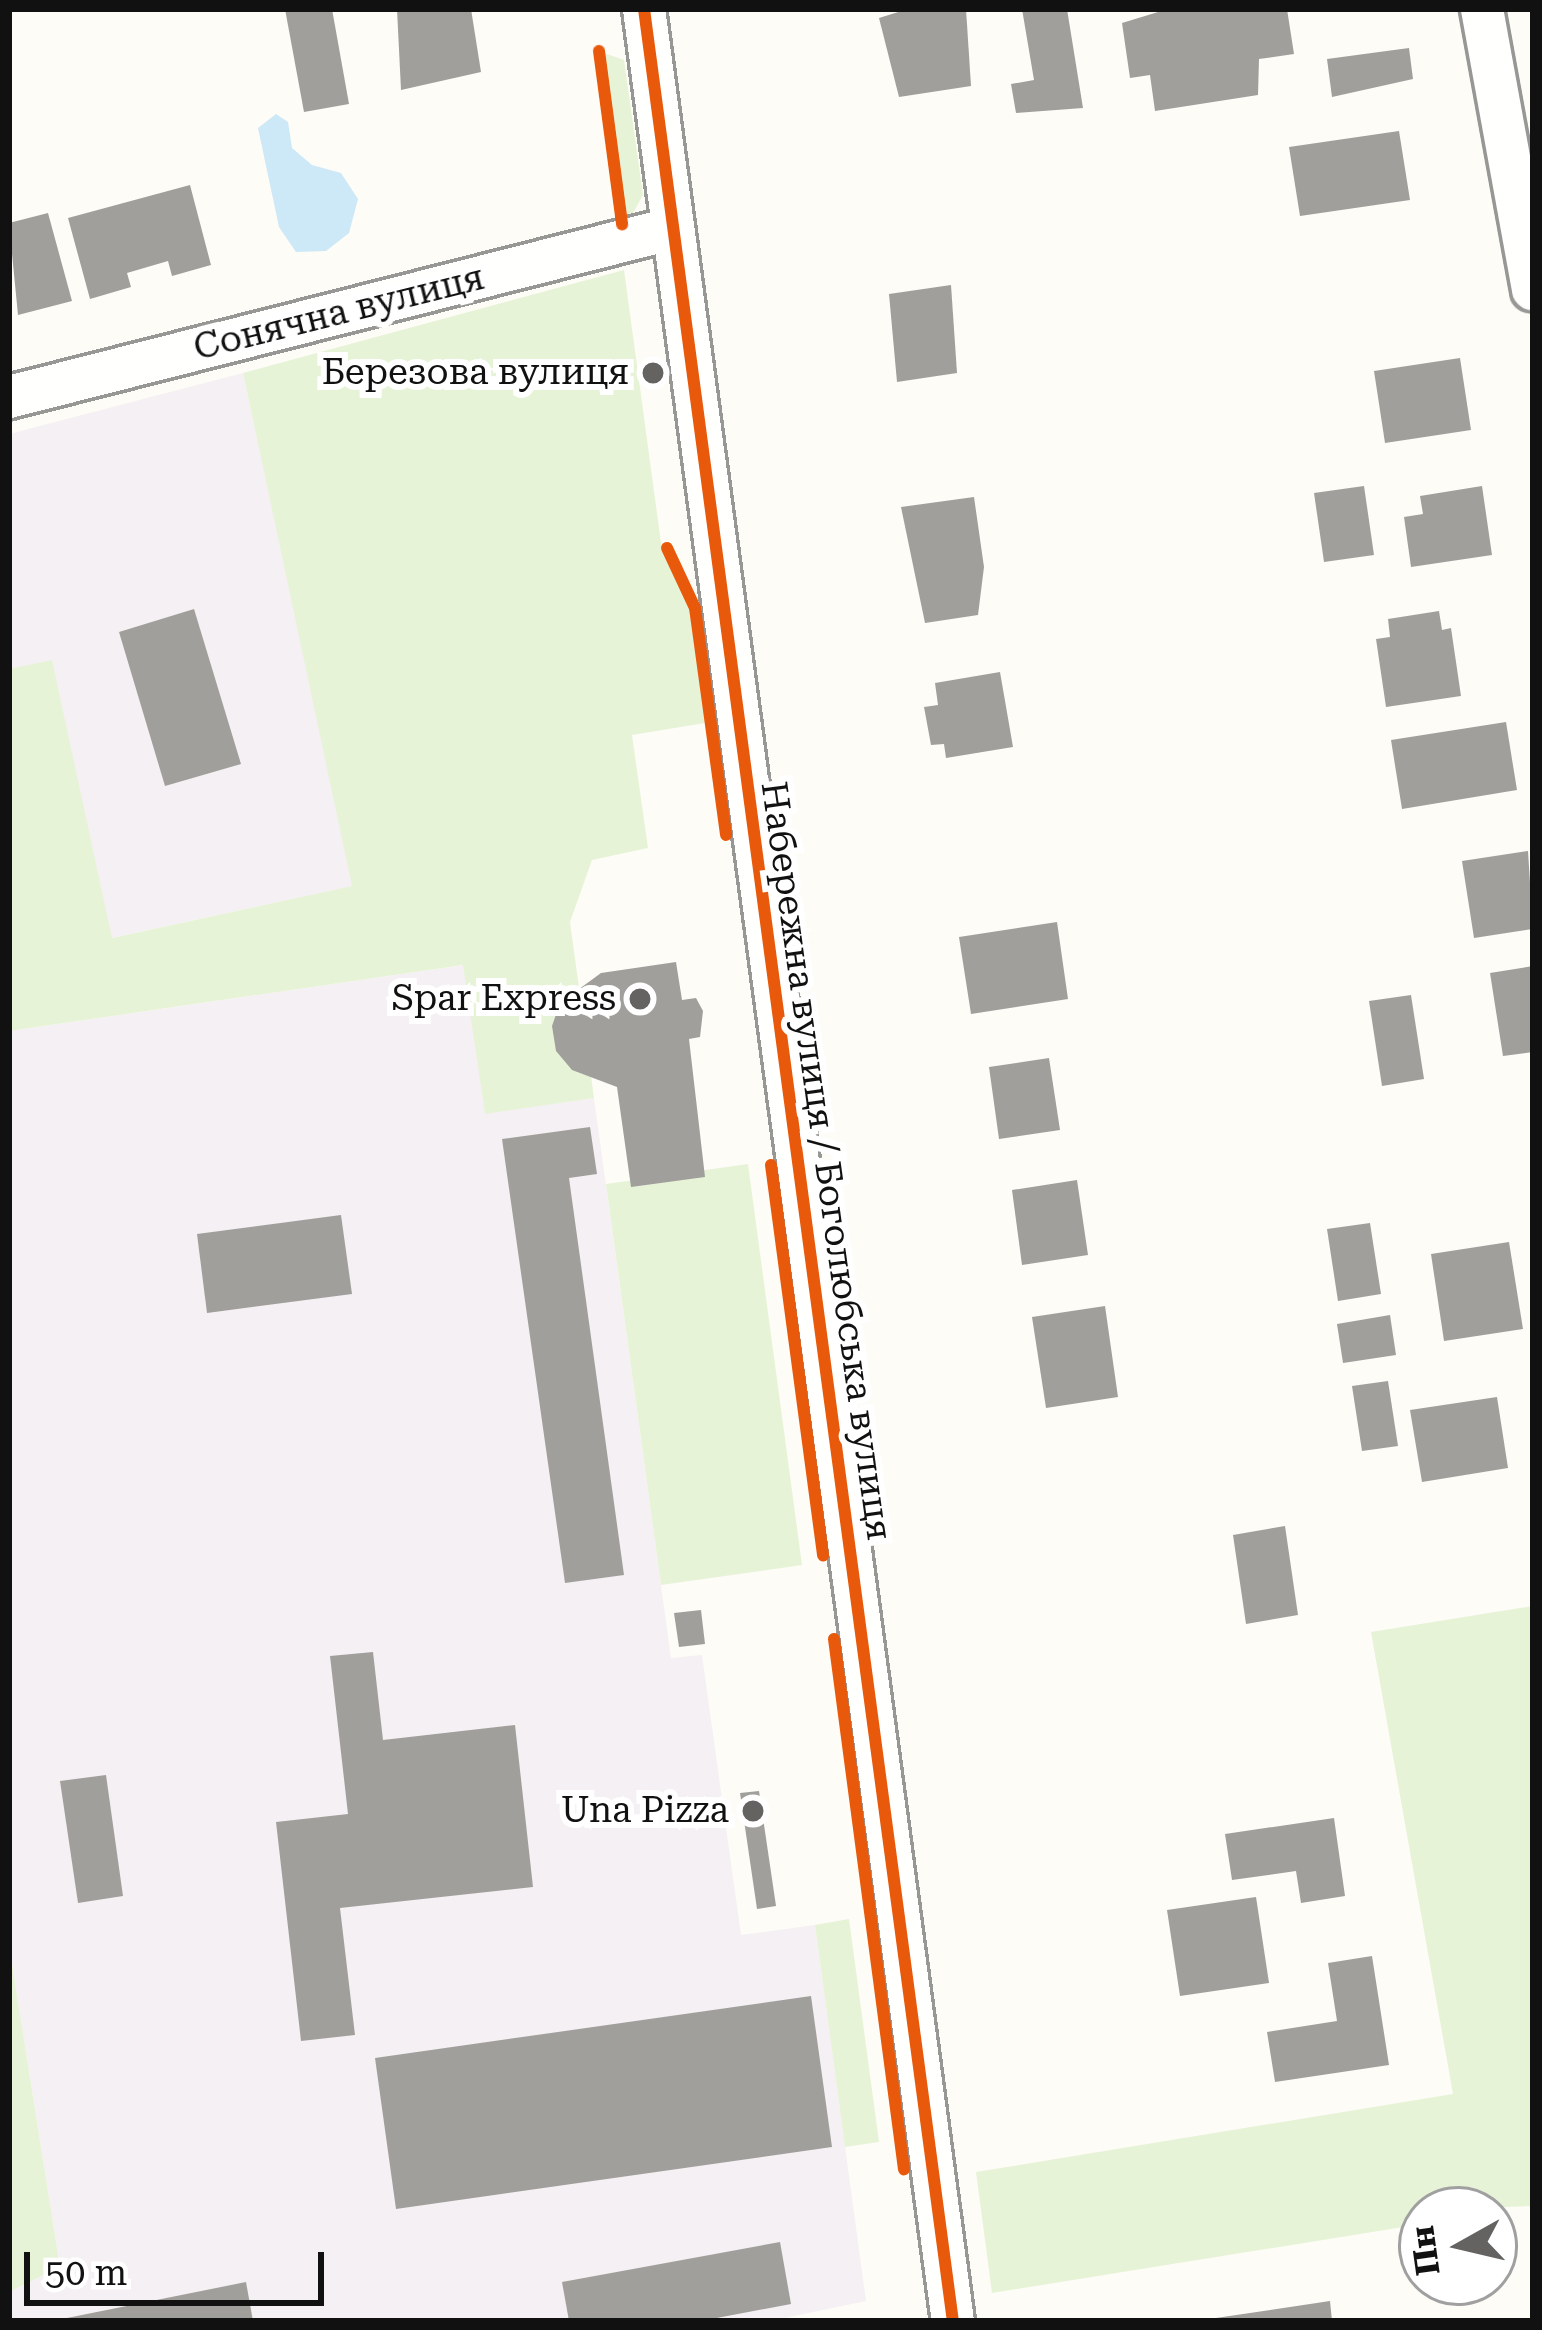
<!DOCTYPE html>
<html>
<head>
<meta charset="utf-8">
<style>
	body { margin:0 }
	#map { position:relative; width:1542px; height:2330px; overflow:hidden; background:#fdfcf7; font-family:"Roboto Serif",serif }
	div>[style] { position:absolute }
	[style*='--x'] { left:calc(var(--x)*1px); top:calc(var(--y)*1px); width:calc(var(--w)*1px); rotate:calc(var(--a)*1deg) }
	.industrial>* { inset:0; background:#f5f0f3 }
	.green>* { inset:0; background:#e7f3d7 }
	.water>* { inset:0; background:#cde8f7 }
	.building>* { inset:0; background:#a19f9c }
	.roads { filter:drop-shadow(3px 0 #979795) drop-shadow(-3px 0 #979795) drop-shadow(0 3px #979795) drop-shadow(0 -3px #979795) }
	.minor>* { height:42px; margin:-21px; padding:0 21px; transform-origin:21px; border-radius:21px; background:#fffffe }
	.cycleway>* { height:12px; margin:-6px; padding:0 6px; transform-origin:6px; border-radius:6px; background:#e8590c }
	.dots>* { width:33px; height:33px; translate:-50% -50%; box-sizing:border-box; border:6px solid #fff; border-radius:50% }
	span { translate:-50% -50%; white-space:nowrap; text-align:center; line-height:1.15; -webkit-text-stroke:12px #fff; paint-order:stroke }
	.street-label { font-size:36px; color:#111 }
	.poi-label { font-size:36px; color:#111 }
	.right { translate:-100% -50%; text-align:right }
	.frame { position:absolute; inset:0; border:12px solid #111; pointer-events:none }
	.north { position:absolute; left:1398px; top:2186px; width:120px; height:120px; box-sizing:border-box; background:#fff; border:3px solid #a0a0a0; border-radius:50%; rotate:262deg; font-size:33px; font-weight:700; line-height:48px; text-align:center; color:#111 }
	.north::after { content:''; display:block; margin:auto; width:42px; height:54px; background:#646362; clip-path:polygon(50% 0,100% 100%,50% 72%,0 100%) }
	.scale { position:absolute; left:24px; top:2252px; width:300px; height:54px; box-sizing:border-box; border:6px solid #111; border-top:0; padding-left:15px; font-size:36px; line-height:42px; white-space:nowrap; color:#111; -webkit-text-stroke:9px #fff; paint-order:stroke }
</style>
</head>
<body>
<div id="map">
	<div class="industrial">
		<i style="clip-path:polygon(243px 373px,353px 886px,111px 938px,52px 661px,9px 669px,9px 434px)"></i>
		<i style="clip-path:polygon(464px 965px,485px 1113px,594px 1098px,671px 1658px,702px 1655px,741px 1935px,815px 1925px,866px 2301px,770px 2321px,9px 2321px,9px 2292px,60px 2267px,9px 1945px,9px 1031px)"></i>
	</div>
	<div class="green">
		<i style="clip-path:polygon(604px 53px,624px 60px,643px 195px,628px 222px)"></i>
		<i style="clip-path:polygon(624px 270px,662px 550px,690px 609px,705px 723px,632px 735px,648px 848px,592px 860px,570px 922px,594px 1098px,485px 1114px,463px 965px,9px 1031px,9px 669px,52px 660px,112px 938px,352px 886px,243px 373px)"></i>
		<i style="clip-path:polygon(748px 1164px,802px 1565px,661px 1585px,606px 1184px)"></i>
		<i style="clip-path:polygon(1533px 1606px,1533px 2206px,1422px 2210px,1422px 2224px,992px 2293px,976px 2172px,1453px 2094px,1371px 1632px)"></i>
		<i style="clip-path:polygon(849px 1919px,879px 2142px,845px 2147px,815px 1925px)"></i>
		<i style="clip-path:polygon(9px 1945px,60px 2267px,9px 2292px)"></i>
	</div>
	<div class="water">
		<i style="clip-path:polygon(276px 114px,288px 122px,292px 148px,312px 165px,341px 173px,358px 199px,349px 233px,326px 251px,296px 252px,279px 227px,258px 128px)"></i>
	</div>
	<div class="building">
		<i style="clip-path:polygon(285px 9px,332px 9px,349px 104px,304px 112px)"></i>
		<i style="clip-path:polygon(397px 9px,471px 9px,481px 72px,401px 90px)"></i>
		<i style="clip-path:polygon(908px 9px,966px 9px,971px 86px,899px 97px,879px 18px)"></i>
		<i style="clip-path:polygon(1022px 9px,1067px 9px,1083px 108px,1016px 113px,1011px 84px,1034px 80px)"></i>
		<i style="clip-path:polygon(1168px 9px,1287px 9px,1294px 54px,1259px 59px,1258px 95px,1155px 111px,1150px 75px,1130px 78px,1122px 23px)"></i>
		<i style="clip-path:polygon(1409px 48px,1413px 79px,1332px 97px,1327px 59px)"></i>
		<i style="clip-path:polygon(1399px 131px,1410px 200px,1300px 216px,1289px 147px)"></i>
		<i style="clip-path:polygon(190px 185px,211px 265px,172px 276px,168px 261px,127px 273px,131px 287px,90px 299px,68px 218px)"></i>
		<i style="clip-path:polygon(48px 213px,72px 301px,18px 315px,9px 223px)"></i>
		<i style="clip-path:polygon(951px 285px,957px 373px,897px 382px,889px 294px)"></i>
		<i style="clip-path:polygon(1460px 358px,1471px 430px,1385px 443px,1374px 371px)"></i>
		<i style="clip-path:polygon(1364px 486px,1374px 555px,1324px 562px,1314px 493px)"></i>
		<i style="clip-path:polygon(1482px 486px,1492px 555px,1411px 567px,1404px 517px,1423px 514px,1420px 496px)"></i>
		<i style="clip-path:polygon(974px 497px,984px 567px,978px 615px,925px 623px,901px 507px)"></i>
		<i style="clip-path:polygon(194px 609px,241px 764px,165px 786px,119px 632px)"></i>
		<i style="clip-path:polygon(1439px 611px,1442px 630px,1451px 628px,1461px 696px,1386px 707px,1376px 639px,1390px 637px,1388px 619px)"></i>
		<i style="clip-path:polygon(1000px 672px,1013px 747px,946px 758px,944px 744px,931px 745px,924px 707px,938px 705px,935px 683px)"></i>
		<i style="clip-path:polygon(1506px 722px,1517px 790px,1402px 809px,1391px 740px)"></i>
		<i style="clip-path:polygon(1528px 851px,1533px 929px,1474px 938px,1462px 861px)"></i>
		<i style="clip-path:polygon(1057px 922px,1068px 999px,971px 1014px,959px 937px)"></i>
		<i style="clip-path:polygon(676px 962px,682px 1000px,696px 998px,703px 1011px,700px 1037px,689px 1039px,705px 1177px,631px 1187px,617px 1087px,572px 1070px,556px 1051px,552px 1026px,560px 1003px,601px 973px)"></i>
		<i style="clip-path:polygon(1533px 966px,1533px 1052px,1503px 1056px,1490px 973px)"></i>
		<i style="clip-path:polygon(1411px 995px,1424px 1079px,1382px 1086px,1369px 1001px)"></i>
		<i style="clip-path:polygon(1049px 1058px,1060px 1130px,999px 1139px,989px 1067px)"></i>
		<i style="clip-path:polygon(590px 1127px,597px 1174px,569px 1178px,624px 1575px,565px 1583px,502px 1139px)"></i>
		<i style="clip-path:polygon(1077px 1180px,1088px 1255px,1022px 1265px,1012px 1190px)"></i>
		<i style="clip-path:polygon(341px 1215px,352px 1294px,207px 1313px,197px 1234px)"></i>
		<i style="clip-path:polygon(1370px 1223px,1381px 1294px,1338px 1301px,1327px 1229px)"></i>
		<i style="clip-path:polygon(1509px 1242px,1523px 1329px,1444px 1341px,1431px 1254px)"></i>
		<i style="clip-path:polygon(1105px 1306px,1118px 1397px,1046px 1408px,1032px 1317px)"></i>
		<i style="clip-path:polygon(1390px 1315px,1396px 1355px,1343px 1363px,1337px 1324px)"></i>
		<i style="clip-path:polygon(1388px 1381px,1398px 1446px,1362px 1451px,1352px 1386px)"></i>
		<i style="clip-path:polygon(1497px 1397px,1508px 1468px,1422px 1482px,1410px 1410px)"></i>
		<i style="clip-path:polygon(1285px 1526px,1298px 1615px,1246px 1624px,1233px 1535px)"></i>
		<i style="clip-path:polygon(701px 1610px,705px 1644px,679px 1647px,674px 1613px)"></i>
		<i style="clip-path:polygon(373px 1652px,383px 1740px,515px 1725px,533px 1887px,340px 1908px,355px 2035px,301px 2041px,276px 1822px,348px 1814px,330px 1656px)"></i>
		<i style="clip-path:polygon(106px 1775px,123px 1896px,78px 1903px,60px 1781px)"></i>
		<i style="clip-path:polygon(759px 1791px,776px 1906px,757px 1909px,740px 1793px)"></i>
		<i style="clip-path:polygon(1334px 1818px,1345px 1896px,1301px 1903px,1296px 1871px,1232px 1880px,1225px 1834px)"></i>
		<i style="clip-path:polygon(1256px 1897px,1269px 1983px,1180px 1996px,1167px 1910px)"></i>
		<i style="clip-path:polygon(1372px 1956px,1389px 2065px,1275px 2082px,1267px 2032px,1337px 2021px,1328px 1963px)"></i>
		<i style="clip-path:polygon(811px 1996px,832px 2147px,396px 2209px,375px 2058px)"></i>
		<i style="clip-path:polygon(780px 2242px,791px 2304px,701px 2321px,569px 2321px,562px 2282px)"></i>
		<i style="clip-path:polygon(246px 2282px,253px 2321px,63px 2321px,62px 2319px)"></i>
		<i style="clip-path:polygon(1330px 2301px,1332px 2321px,1216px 2321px,1216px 2318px)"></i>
	</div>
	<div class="roads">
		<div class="minor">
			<i style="--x:644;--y:9;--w:2333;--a:82.39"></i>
			<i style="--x:1482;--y:9;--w:285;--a:79.7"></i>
			<i style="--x:9;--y:397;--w:682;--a:-14.26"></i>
		</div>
	</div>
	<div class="cycleway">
		<i style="--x:644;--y:9;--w:2333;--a:82.39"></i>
		<i style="--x:599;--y:51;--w:175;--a:82.4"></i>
		<i style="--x:667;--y:548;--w:66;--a:65"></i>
		<i style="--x:695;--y:608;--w:229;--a:82.2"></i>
		<i style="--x:771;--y:1165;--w:394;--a:82.4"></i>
		<i style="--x:834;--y:1639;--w:535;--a:82.48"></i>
	</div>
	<div class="dots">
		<i style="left:653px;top:373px;background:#646362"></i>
		<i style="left:640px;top:999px;background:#646362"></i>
		<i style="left:753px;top:1811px;background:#646362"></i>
	</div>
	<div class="street-label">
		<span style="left:339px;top:313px;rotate:-14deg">Сонячна вулиця</span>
		<span style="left:826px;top:1161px;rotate:82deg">Набережна вулиця / Боголюбська вулиця</span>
	</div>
	<div class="poi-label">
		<span class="right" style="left:629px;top:373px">Березова вулиця</span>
		<span class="right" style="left:616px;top:999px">Spar Express</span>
		<span class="right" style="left:729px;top:1811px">Una Pizza</span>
	</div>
	<div class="frame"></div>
	<div class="north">Пн</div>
	<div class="scale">50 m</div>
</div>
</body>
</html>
